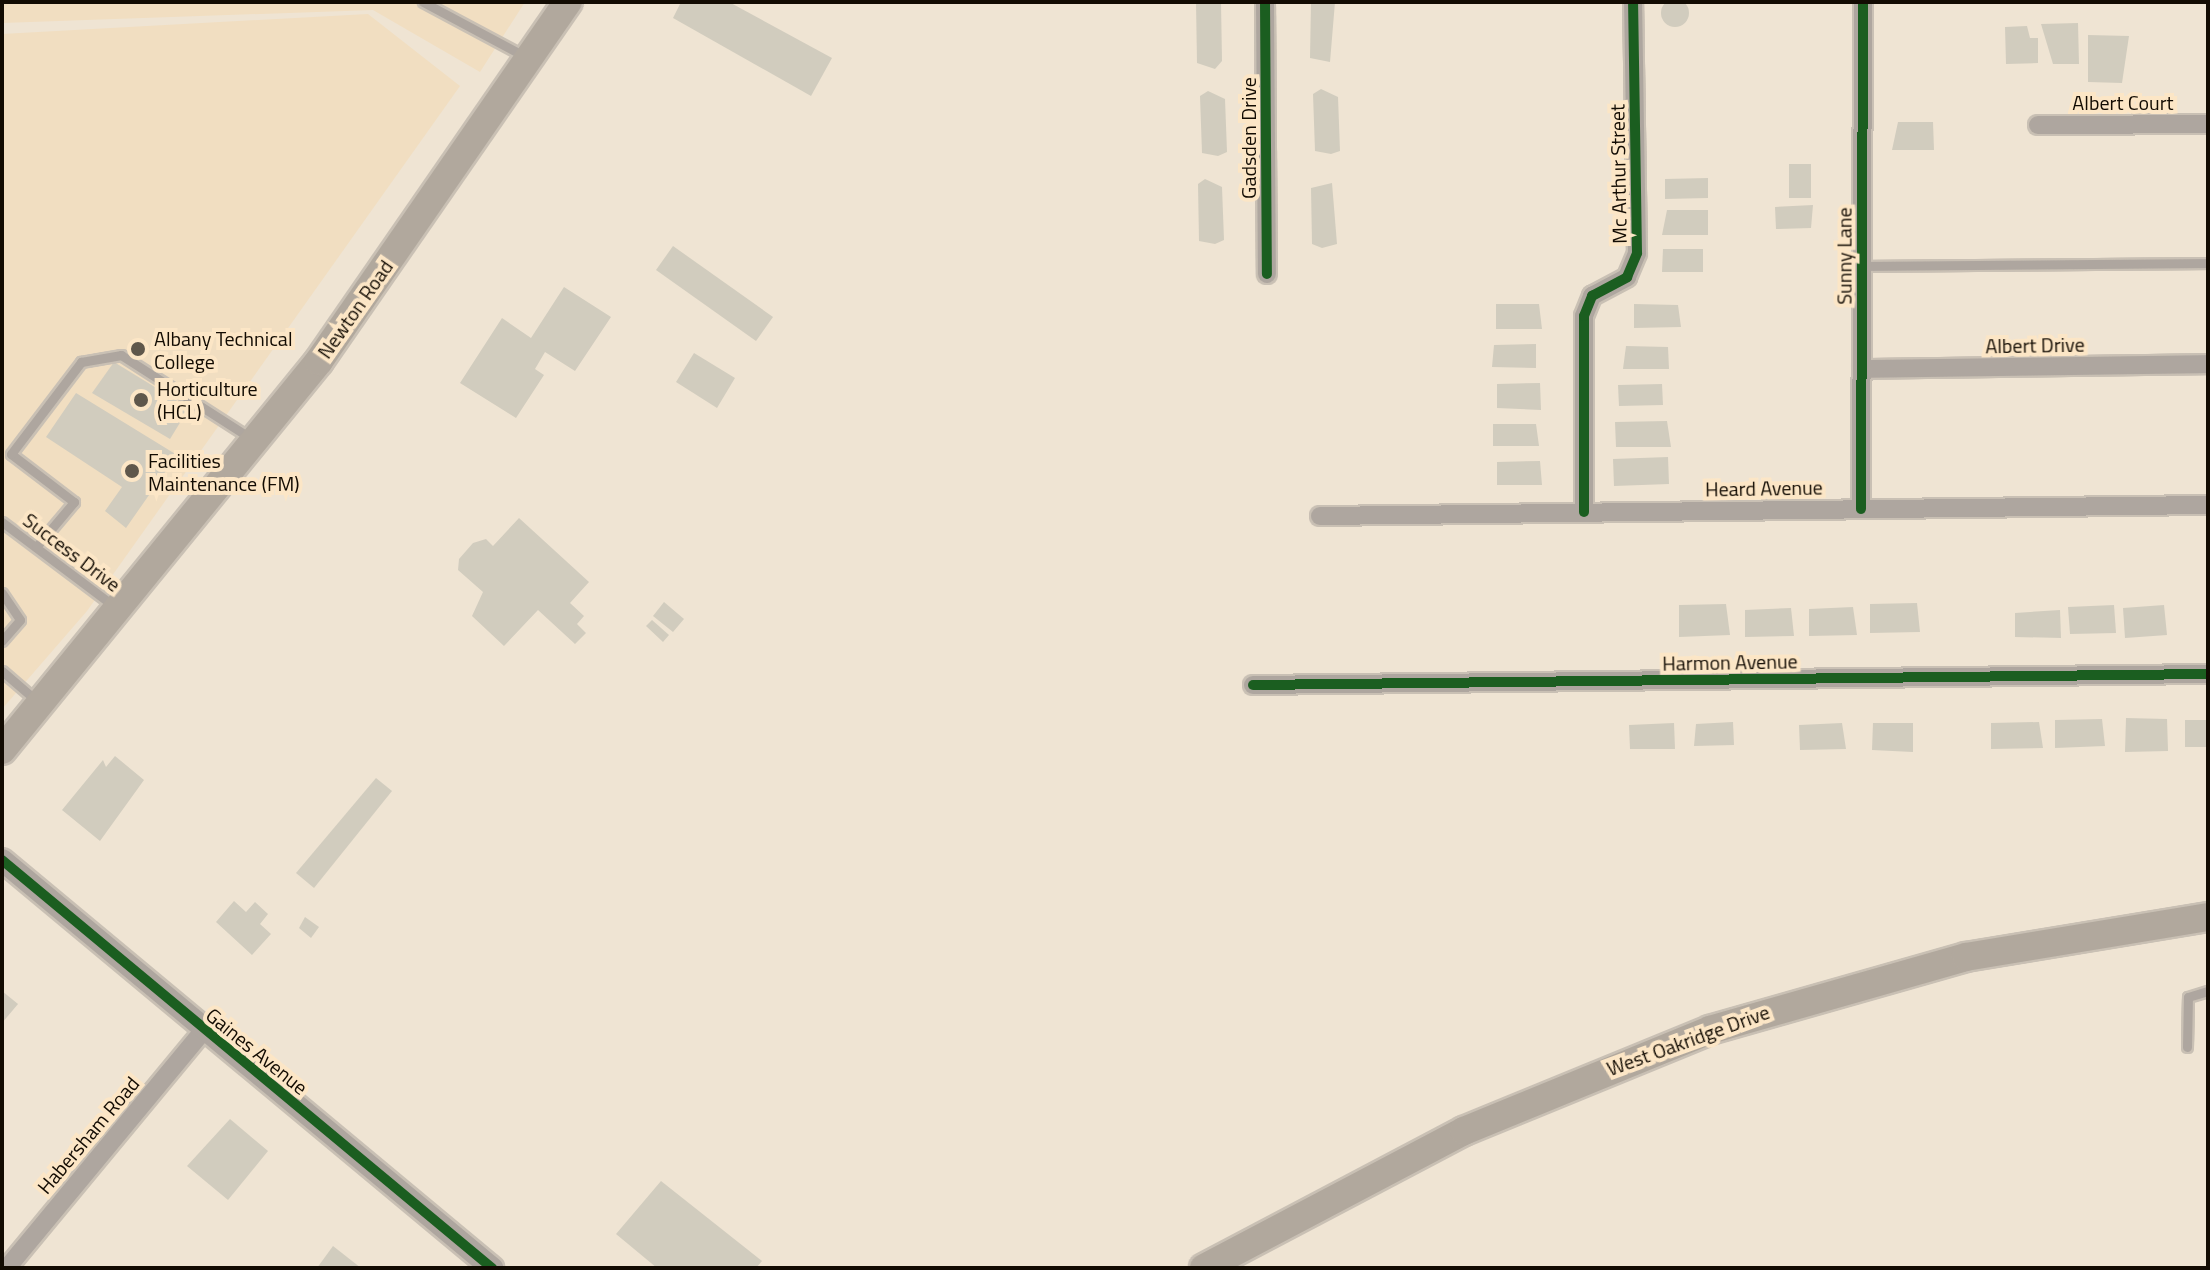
<!DOCTYPE html>
<html>
<head>
<meta charset="utf-8">
<style>
	body { margin:0 }
	#map { position:relative; width:2210px; height:1270px; overflow:hidden; background:#efe4d3; font-family:"Titillium Web",sans-serif }
	div>[style] { position:absolute }
	[style*='--x'] { left:calc(var(--x)*1px); top:calc(var(--y)*1px); width:calc(var(--w)*1px); rotate:calc(var(--a)*1deg) }
	.built>* { inset:0; background:#f1dec1 }
	.building>* { inset:0; background:#d1ccbe }
	.round { border-radius:50% }
	.roads { filter:drop-shadow(2px 0 #c9c0b4) drop-shadow(-2px 0 #c9c0b4) drop-shadow(0 2px #c9c0b4) drop-shadow(0 -2px #c9c0b4) }
	.service>* { height:9px; margin:-4.5px; padding:0 4.5px; transform-origin:4.5px; border-radius:4.5px; background:#aea69f }
	.minor>* { height:18px; margin:-9px; padding:0 9px; transform-origin:9px; border-radius:9px; background:#aea69f }
	.tertiary>* { height:22px; margin:-11px; padding:0 11px; transform-origin:11px; border-radius:11px; background:#aea69f }
	.primary>* { height:28px; margin:-14px; padding:0 14px; transform-origin:14px; border-radius:14px; background:#b1a89d }
	.cycleway>* { height:10px; margin:-5px; padding:0 5px; transform-origin:5px; border-radius:5px; background:#1b5e20 }
	.dots>* { width:22px; height:22px; translate:-50% -50%; box-sizing:border-box; border:4px solid #fce6c6; border-radius:50% }
	span { translate:-50% -50%; white-space:nowrap; text-align:center; line-height:1.15; -webkit-text-stroke:8px #fce6c6; paint-order:stroke }
	.street-label { font-size:20px; color:#120b02 }
	.poi-label { font-size:20px; color:#120b02 }
	.left { translate:0 -50%; text-align:left }
	.frame { position:absolute; inset:0; border:4px solid #120b02; pointer-events:none }
</style>
</head>
<body>
<div id="map">
	<div class="built">
		<i style="clip-path:polygon(2px 2px,525px 2px,480px 72px,373px 10px,2px 23px)"></i>
		<i style="clip-path:polygon(368px 14px,460px 86px,87px 611px,2px 709px,2px 34px)"></i>
	</div>
	<div class="building">
		<i class="round" style="left:1661px;top:-1px;width:28px;height:28px"></i>
		<i style="clip-path:polygon(681px 2px,729px 2px,832px 58px,811px 96px,673px 18px)"></i>
		<i style="clip-path:polygon(1196px 2px,1221px 2px,1222px 61px,1215px 69px,1197px 63px)"></i>
		<i style="clip-path:polygon(1311px 2px,1335px 2px,1330px 62px,1310px 58px)"></i>
		<i style="clip-path:polygon(2078px 23px,2079px 64px,2053px 64px,2041px 24px)"></i>
		<i style="clip-path:polygon(2027px 26px,2030px 38px,2038px 38px,2038px 63px,2006px 64px,2005px 27px)"></i>
		<i style="clip-path:polygon(2088px 35px,2129px 36px,2122px 83px,2088px 82px)"></i>
		<i style="clip-path:polygon(1321px 89px,1338px 97px,1340px 151px,1331px 154px,1315px 151px,1313px 94px)"></i>
		<i style="clip-path:polygon(1208px 91px,1225px 99px,1227px 152px,1218px 156px,1202px 153px,1200px 96px)"></i>
		<i style="clip-path:polygon(1898px 122px,1933px 122px,1934px 150px,1892px 150px)"></i>
		<i style="clip-path:polygon(1789px 164px,1811px 164px,1811px 198px,1789px 198px)"></i>
		<i style="clip-path:polygon(1708px 178px,1708px 198px,1665px 199px,1665px 179px)"></i>
		<i style="clip-path:polygon(1205px 179px,1222px 187px,1224px 240px,1215px 244px,1199px 241px,1198px 184px)"></i>
		<i style="clip-path:polygon(1332px 183px,1337px 244px,1322px 248px,1312px 244px,1311px 188px)"></i>
		<i style="clip-path:polygon(1813px 205px,1811px 228px,1776px 229px,1775px 207px)"></i>
		<i style="clip-path:polygon(1667px 210px,1708px 210px,1708px 235px,1662px 235px)"></i>
		<i style="clip-path:polygon(673px 246px,773px 317px,756px 341px,656px 270px)"></i>
		<i style="clip-path:polygon(1663px 249px,1703px 249px,1703px 272px,1662px 272px)"></i>
		<i style="clip-path:polygon(564px 287px,611px 317px,575px 371px,545px 352px,535px 369px,544px 375px,516px 418px,460px 383px,502px 318px,531px 338px)"></i>
		<i style="clip-path:polygon(1496px 304px,1539px 304px,1542px 329px,1496px 329px)"></i>
		<i style="clip-path:polygon(1634px 304px,1678px 305px,1681px 327px,1634px 328px)"></i>
		<i style="clip-path:polygon(1536px 344px,1536px 368px,1492px 367px,1494px 345px)"></i>
		<i style="clip-path:polygon(1626px 346px,1668px 347px,1669px 369px,1623px 369px)"></i>
		<i style="clip-path:polygon(694px 353px,735px 378px,717px 408px,676px 382px)"></i>
		<i style="clip-path:polygon(114px 362px,189px 408px,170px 439px,92px 393px)"></i>
		<i style="clip-path:polygon(1540px 383px,1541px 410px,1497px 408px,1497px 384px)"></i>
		<i style="clip-path:polygon(1662px 384px,1663px 405px,1619px 406px,1618px 385px)"></i>
		<i style="clip-path:polygon(76px 393px,177px 455px,126px 528px,105px 511px,122px 487px,46px 437px)"></i>
		<i style="clip-path:polygon(1667px 421px,1671px 447px,1616px 447px,1615px 422px)"></i>
		<i style="clip-path:polygon(1493px 424px,1536px 424px,1539px 446px,1493px 446px)"></i>
		<i style="clip-path:polygon(1668px 457px,1669px 484px,1614px 486px,1613px 459px)"></i>
		<i style="clip-path:polygon(1540px 461px,1542px 485px,1497px 485px,1497px 462px)"></i>
		<i style="clip-path:polygon(519px 518px,589px 582px,570px 603px,584px 616px,577px 624px,586px 633px,575px 644px,538px 610px,504px 646px,472px 616px,483px 592px,458px 570px,459px 559px,473px 543px,486px 539px,493px 546px)"></i>
		<i style="clip-path:polygon(664px 602px,684px 619px,673px 632px,653px 616px)"></i>
		<i style="clip-path:polygon(1917px 603px,1920px 632px,1870px 633px,1870px 604px)"></i>
		<i style="clip-path:polygon(1726px 604px,1730px 635px,1679px 637px,1679px 605px)"></i>
		<i style="clip-path:polygon(2114px 605px,2116px 633px,2070px 634px,2068px 607px)"></i>
		<i style="clip-path:polygon(2164px 605px,2167px 635px,2125px 638px,2123px 608px)"></i>
		<i style="clip-path:polygon(1853px 607px,1857px 635px,1809px 636px,1809px 609px)"></i>
		<i style="clip-path:polygon(1791px 608px,1794px 636px,1745px 637px,1745px 610px)"></i>
		<i style="clip-path:polygon(2060px 610px,2061px 638px,2015px 637px,2015px 613px)"></i>
		<i style="clip-path:polygon(652px 620px,669px 635px,663px 642px,646px 626px)"></i>
		<i style="clip-path:polygon(2126px 718px,2167px 719px,2168px 751px,2125px 752px)"></i>
		<i style="clip-path:polygon(2102px 719px,2105px 746px,2055px 748px,2055px 720px)"></i>
		<i style="clip-path:polygon(2185px 720px,2208px 720px,2208px 747px,2185px 747px)"></i>
		<i style="clip-path:polygon(1733px 722px,1734px 745px,1694px 746px,1696px 724px)"></i>
		<i style="clip-path:polygon(2039px 722px,2043px 748px,1991px 749px,1991px 723px)"></i>
		<i style="clip-path:polygon(1674px 723px,1675px 749px,1630px 749px,1629px 725px)"></i>
		<i style="clip-path:polygon(1842px 723px,1846px 749px,1800px 750px,1799px 725px)"></i>
		<i style="clip-path:polygon(1873px 723px,1913px 723px,1913px 752px,1872px 750px)"></i>
		<i style="clip-path:polygon(115px 756px,144px 780px,100px 841px,62px 810px,103px 760px,106px 767px)"></i>
		<i style="clip-path:polygon(376px 778px,392px 791px,314px 888px,296px 873px)"></i>
		<i style="clip-path:polygon(234px 901px,246px 912px,255px 902px,268px 914px,260px 924px,271px 934px,252px 955px,216px 922px)"></i>
		<i style="clip-path:polygon(305px 917px,319px 927px,311px 938px,299px 928px)"></i>
		<i style="clip-path:polygon(2px 991px,18px 1004px,2px 1023px)"></i>
		<i style="clip-path:polygon(230px 1119px,268px 1151px,228px 1200px,187px 1166px)"></i>
		<i style="clip-path:polygon(661px 1181px,762px 1261px,756px 1268px,657px 1268px,616px 1234px)"></i>
		<i style="clip-path:polygon(333px 1246px,361px 1268px,317px 1268px)"></i>
	</div>
	<div class="roads">
		<div class="service">
			<i style="--x:423;--y:2;--w:117;--a:28.1"></i>
			<i style="--x:1862;--y:266;--w:346;--a:-0.5"></i>
			<i style="--x:2;--y:522;--w:140;--a:36.9"></i>
			<i style="--x:36;--y:547;--w:59;--a:-49.8"></i>
			<i style="--x:74;--y:502;--w:79;--a:-142.7"></i>
			<i style="--x:11;--y:454;--w:116;--a:-52.7"></i>
			<i style="--x:81;--y:362;--w:41;--a:-9.9"></i>
			<i style="--x:121;--y:355;--w:156;--a:32.7"></i>
			<i style="--x:2;--y:593;--w:32;--a:56"></i>
			<i style="--x:20;--y:620;--w:28;--a:131"></i>
			<i style="--x:2;--y:671;--w:48;--a:40.7"></i>
			<i style="--x:2187;--y:1047;--w:50;--a:-88.9"></i>
			<i style="--x:2188;--y:997;--w:21;--a:-17"></i>
		</div>
		<div class="minor">
			<i style="--x:1265;--y:2;--w:272;--a:89.6"></i>
			<i style="--x:2038;--y:125;--w:170;--a:-0.3"></i>
			<i style="--x:1862;--y:369;--w:346;--a:-0.8"></i>
			<i style="--x:1861;--y:509;--w:507;--a:-89.77"></i>
			<i style="--x:1584;--y:512;--w:196;--a:-90"></i>
			<i style="--x:1584;--y:316;--w:22;--a:-68"></i>
			<i style="--x:1592;--y:296;--w:40;--a:-28"></i>
			<i style="--x:1627;--y:277;--w:26;--a:-67"></i>
			<i style="--x:1637;--y:253;--w:251;--a:-90.9"></i>
			<i style="--x:1320;--y:516;--w:888;--a:-0.71"></i>
			<i style="--x:1253;--y:685;--w:955;--a:-0.66"></i>
			<i style="--x:7;--y:1268;--w:308;--a:-50.4"></i>
		</div>
		<div class="tertiary">
			<i style="--x:2;--y:860;--w:638;--a:39.78"></i>
		</div>
		<div class="primary">
			<i style="--x:2;--y:750;--w:502;--a:-50.82"></i>
			<i style="--x:319;--y:361;--w:437;--a:-55.3"></i>
			<i style="--x:1204;--y:1268;--w:294;--a:-27.8"></i>
			<i style="--x:1464;--y:1131;--w:266;--a:-22.3"></i>
			<i style="--x:1710;--y:1030;--w:266;--a:-15.9"></i>
			<i style="--x:1966;--y:957;--w:245;--a:-9.4"></i>
		</div>
	</div>
	<div class="cycleway">
		<i style="--x:1265;--y:2;--w:272;--a:89.6"></i>
		<i style="--x:1861;--y:509;--w:507;--a:-89.77"></i>
		<i style="--x:1584;--y:512;--w:196;--a:-90"></i>
		<i style="--x:1584;--y:316;--w:22;--a:-68"></i>
		<i style="--x:1592;--y:296;--w:40;--a:-28"></i>
		<i style="--x:1627;--y:277;--w:26;--a:-67"></i>
		<i style="--x:1637;--y:253;--w:251;--a:-90.9"></i>
		<i style="--x:1253;--y:685;--w:955;--a:-0.66"></i>
		<i style="--x:2;--y:860;--w:638;--a:39.78"></i>
	</div>
	<div class="dots">
		<i style="left:138px;top:349px;background:#5f574b"></i>
		<i style="left:141px;top:400px;background:#5f574b"></i>
		<i style="left:132px;top:471px;background:#5f574b"></i>
	</div>
	<div class="street-label">
		<span style="left:2123px;top:102px">Albert Court</span>
		<span style="left:1248px;top:138px;rotate:-90deg">Gadsden Drive</span>
		<span style="left:1618px;top:174px;rotate:-91deg">Mc Arthur Street</span>
		<span style="left:1844px;top:256px;rotate:-90deg">Sunny Lane</span>
		<span style="left:355px;top:309px;rotate:-55deg">Newton Road</span>
		<span style="left:2035px;top:345px;rotate:-1deg">Albert Drive</span>
		<span style="left:1764px;top:488px;rotate:-1deg">Heard Avenue</span>
		<span style="left:72px;top:552px;rotate:37deg">Success Drive</span>
		<span style="left:1730px;top:662px;rotate:-1deg">Harmon Avenue</span>
		<span style="left:1688px;top:1040px;rotate:-20deg">West Oakridge Drive</span>
		<span style="left:257px;top:1051px;rotate:39deg">Gaines Avenue</span>
		<span style="left:88px;top:1135px;rotate:-50deg">Habersham Road</span>
	</div>
	<div class="poi-label">
		<span class="left" style="left:154px;top:350px">Albany Technical<br>College</span>
		<span class="left" style="left:157px;top:400px">Horticulture<br>(HCL)</span>
		<span class="left" style="left:148px;top:472px">Facilities<br>Maintenance (FM)</span>
	</div>
	<div class="frame"></div>
</div>
</body>
</html>
